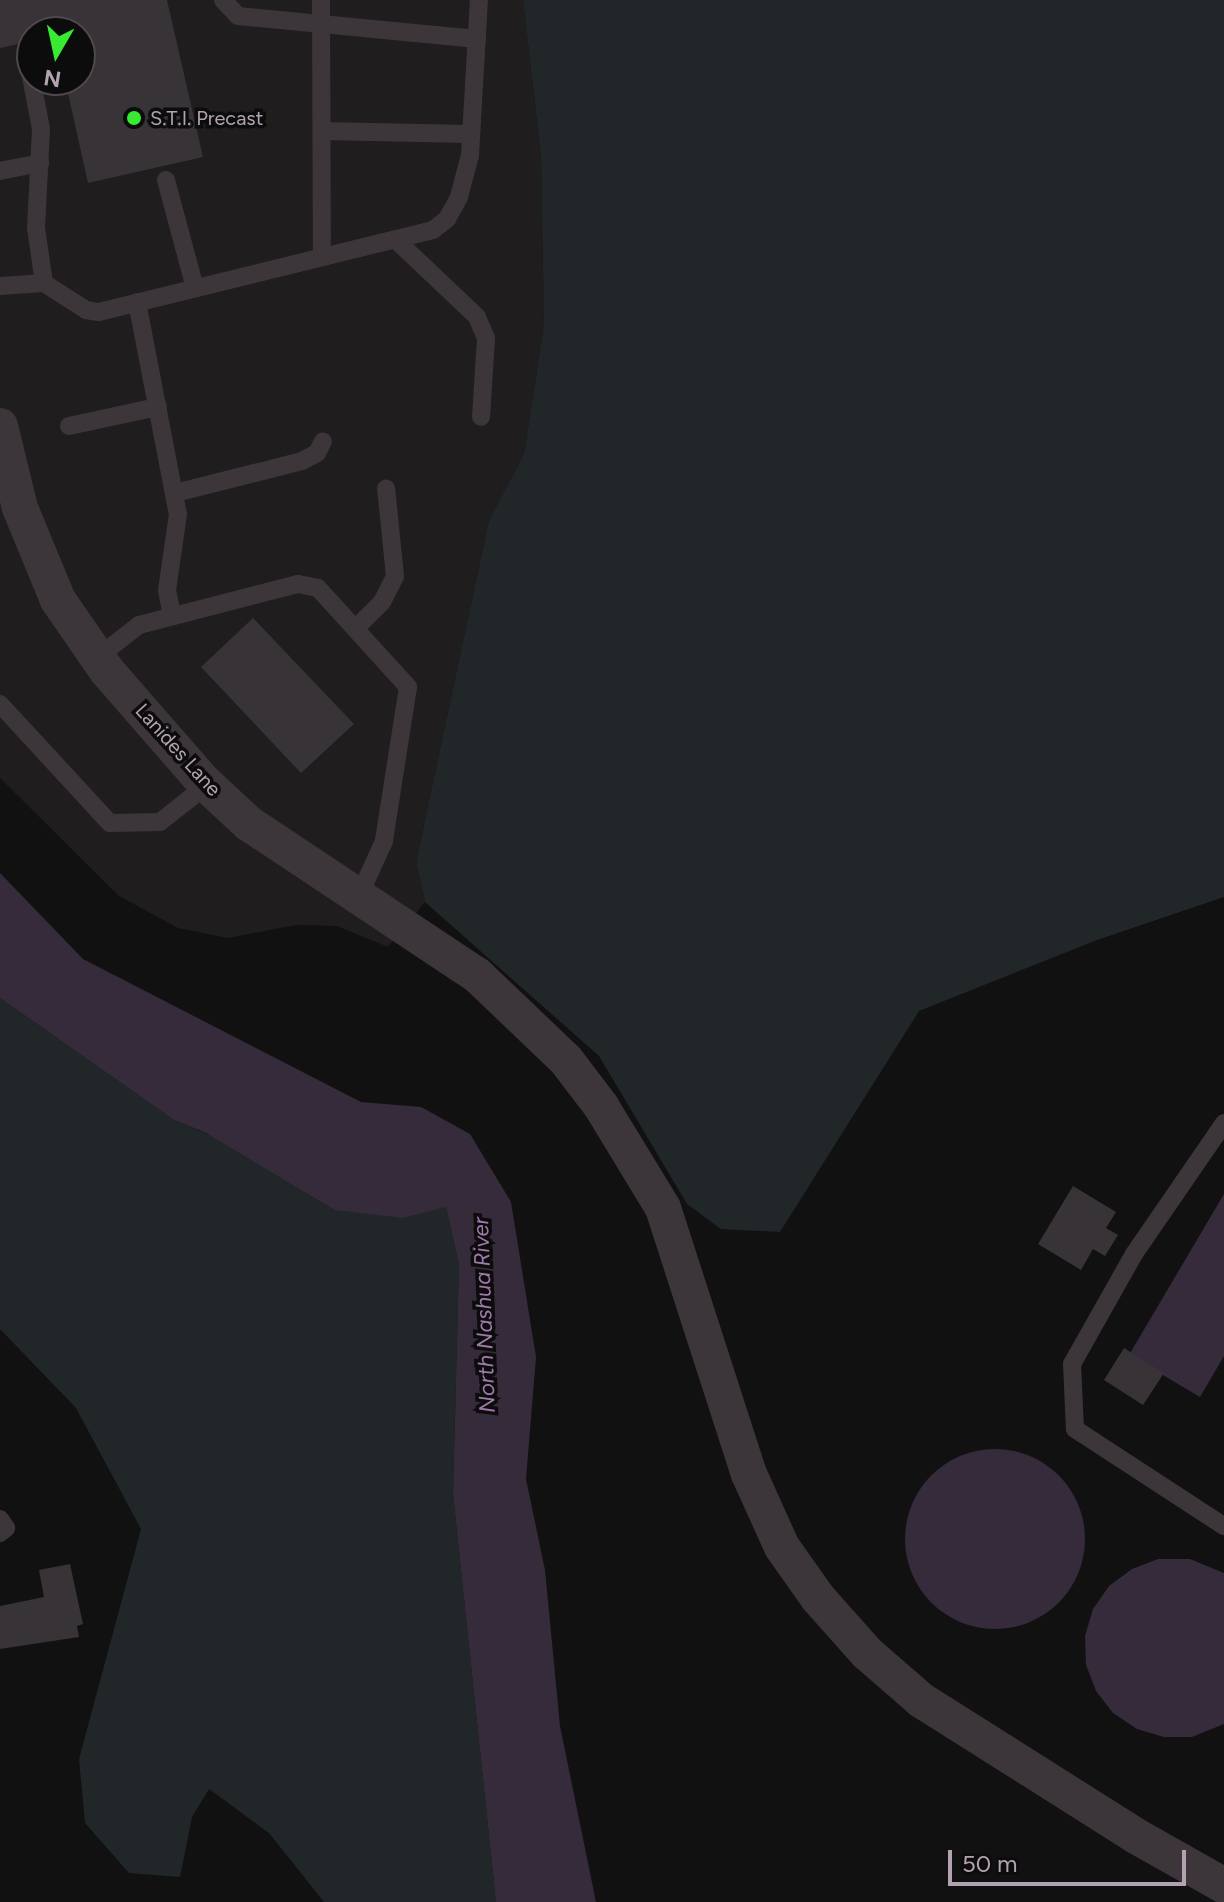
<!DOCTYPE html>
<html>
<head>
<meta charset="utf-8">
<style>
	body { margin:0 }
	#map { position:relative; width:1224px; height:1902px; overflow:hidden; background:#121111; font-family:Figtree,sans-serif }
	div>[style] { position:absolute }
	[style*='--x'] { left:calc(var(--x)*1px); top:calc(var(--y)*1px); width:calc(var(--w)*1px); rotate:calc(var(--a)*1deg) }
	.built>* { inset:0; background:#1f1d1e }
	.green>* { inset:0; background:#212629 }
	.water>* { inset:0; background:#352b3a }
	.round { border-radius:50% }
	.building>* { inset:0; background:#373336 }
	.lane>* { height:18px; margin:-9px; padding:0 9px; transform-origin:9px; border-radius:9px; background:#3c363b }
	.street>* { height:36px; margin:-18px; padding:0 18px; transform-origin:18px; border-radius:18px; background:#3c363b }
	.dots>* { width:22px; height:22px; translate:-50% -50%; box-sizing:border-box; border:4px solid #0d0c0c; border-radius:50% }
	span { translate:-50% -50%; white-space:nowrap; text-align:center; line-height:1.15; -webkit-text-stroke:7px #0d0c0c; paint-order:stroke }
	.poi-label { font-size:20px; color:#b2a2b2 }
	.left { translate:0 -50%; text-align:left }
	.street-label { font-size:20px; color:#b2a2b2 }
	.water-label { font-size:22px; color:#a17aad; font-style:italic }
	.north { position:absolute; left:16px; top:16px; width:80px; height:80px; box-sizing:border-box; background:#0d0c0c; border:2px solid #4f484e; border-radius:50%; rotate:189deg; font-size:22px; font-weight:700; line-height:32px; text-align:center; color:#b2a2b2 }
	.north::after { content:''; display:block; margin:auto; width:28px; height:36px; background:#38eb30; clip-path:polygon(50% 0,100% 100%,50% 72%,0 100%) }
	.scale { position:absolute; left:948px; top:1850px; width:238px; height:36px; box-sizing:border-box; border:4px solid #b2a2b2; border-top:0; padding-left:10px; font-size:24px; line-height:28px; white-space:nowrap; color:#b2a2b2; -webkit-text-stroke:6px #0d0c0c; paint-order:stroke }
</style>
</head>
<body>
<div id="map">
	<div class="built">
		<i style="clip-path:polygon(evenodd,0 0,523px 0,541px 156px,544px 325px,524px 454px,489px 520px,416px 862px,425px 902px,388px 947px,337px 926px,296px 925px,228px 938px,178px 928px,119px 896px,0 778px,0 0,32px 32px,80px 32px,80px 80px,32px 80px,32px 32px)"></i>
	</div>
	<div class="green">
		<i style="clip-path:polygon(523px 0,1224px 0,1224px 897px,1097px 940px,919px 1011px,780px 1232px,721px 1229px,687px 1204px,599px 1056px,425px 902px,416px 862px,489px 520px,524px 454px,544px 325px,541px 156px)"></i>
		<i style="clip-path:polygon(0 998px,174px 1120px,403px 1218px,446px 1206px,459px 1264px,453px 1494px,496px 1902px,324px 1902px,269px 1833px,209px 1789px,192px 1817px,180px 1877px,129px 1873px,85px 1823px,79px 1759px,141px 1529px,76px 1408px,0 1329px)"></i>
	</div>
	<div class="water">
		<i style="clip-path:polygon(0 873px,83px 959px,361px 1102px,421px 1107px,470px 1134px,511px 1202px,536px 1357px,526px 1479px,545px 1570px,560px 1726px,596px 1902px,496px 1902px,453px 1494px,459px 1264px,446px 1207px,403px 1218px,335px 1210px,206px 1133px,174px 1120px,0 998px)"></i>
		<i style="clip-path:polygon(1224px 1194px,1224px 1356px,1200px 1397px,1129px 1355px)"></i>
		<i class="round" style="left:905px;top:1449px;width:180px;height:180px"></i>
		<i style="clip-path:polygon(1158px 1559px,1190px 1559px,1224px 1573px,1224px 1724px,1192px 1737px,1164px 1737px,1137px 1729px,1113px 1713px,1096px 1691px,1086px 1665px,1085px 1636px,1093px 1609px,1109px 1586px,1132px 1569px)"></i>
	</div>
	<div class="building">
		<i style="clip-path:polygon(0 0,167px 0,203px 157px,88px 183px,65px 80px,80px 80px,80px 32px,32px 32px,32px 41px,0 48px)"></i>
		<i style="clip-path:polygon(253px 618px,354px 724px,301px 773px,201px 667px)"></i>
		<i style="clip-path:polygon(1073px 1186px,1116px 1212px,1106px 1228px,1118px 1235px,1105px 1256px,1093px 1249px,1081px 1270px,1038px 1244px)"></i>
		<i style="clip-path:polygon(1124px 1348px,1164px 1373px,1143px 1405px,1104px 1380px)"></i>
		<i style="clip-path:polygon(70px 1564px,83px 1624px,77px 1626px,79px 1637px,0 1649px,0 1606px,44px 1597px,39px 1570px)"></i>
	</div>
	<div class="lane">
		<i style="--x:223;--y:0;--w:22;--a:47"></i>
		<i style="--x:238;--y:16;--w:240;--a:5.5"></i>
		<i style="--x:321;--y:0;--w:257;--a:89.8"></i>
		<i style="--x:29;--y:66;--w:64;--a:79.2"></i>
		<i style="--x:41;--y:129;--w:99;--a:92.9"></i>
		<i style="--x:36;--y:228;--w:56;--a:81.7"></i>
		<i style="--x:322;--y:131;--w:149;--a:1.2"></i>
		<i style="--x:0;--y:171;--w:41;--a:-11.3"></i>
		<i style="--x:166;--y:180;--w:112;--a:75"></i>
		<i style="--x:396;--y:240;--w:112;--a:43.5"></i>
		<i style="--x:477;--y:317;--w:23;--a:67"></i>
		<i style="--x:486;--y:338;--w:79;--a:93.6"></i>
		<i style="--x:0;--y:286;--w:44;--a:-3.9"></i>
		<i style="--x:44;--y:283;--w:50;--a:32.7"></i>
		<i style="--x:86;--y:310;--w:13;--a:9"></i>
		<i style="--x:99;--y:312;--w:344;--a:-13.8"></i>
		<i style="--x:433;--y:230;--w:18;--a:-38"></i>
		<i style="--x:447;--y:219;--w:25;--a:-61"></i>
		<i style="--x:459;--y:197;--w:43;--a:-75.3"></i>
		<i style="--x:470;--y:155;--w:155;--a:-86.7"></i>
		<i style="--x:137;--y:302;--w:216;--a:79.1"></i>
		<i style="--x:178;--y:514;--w:77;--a:98.2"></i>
		<i style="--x:167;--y:590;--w:26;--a:79"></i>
		<i style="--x:69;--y:426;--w:91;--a:-12.1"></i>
		<i style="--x:175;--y:493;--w:131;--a:-14.1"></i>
		<i style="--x:302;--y:461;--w:17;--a:-28"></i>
		<i style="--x:317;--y:453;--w:13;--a:-63"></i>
		<i style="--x:356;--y:628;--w:37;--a:-45"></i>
		<i style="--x:382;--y:602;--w:29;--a:-63"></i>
		<i style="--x:395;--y:576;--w:88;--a:-95.8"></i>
		<i style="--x:98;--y:657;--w:52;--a:-38"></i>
		<i style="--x:139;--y:625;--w:164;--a:-14.5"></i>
		<i style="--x:298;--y:584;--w:20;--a:11"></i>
		<i style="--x:318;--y:588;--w:134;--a:47.7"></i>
		<i style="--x:408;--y:687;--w:156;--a:98.9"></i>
		<i style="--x:384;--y:841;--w:60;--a:114.4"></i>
		<i style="--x:0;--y:704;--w:162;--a:47.3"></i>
		<i style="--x:110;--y:823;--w:50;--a:-1.1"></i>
		<i style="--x:160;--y:822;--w:60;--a:-38.2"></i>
		<i style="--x:1224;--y:1123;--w:159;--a:124.5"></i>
		<i style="--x:1134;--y:1254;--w:126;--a:119.4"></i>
		<i style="--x:1072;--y:1364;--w:65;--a:87.4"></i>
		<i style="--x:1075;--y:1429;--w:178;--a:33.1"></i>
		<i style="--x:0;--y:1519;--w:11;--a:56"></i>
		<i style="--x:6;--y:1528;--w:8;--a:140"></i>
	</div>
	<div class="street">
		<i style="--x:0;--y:426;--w:84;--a:76.3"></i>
		<i style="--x:20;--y:508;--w:100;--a:67.6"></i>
		<i style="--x:58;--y:600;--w:86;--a:55.4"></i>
		<i style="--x:107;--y:671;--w:146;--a:48.9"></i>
		<i style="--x:203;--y:781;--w:62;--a:43"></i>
		<i style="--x:248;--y:823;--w:275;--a:33.6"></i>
		<i style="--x:477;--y:975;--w:123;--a:43.7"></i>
		<i style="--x:566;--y:1060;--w:58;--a:52.7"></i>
		<i style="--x:601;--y:1106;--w:119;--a:58.7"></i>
		<i style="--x:663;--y:1208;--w:280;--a:72.1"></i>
		<i style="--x:749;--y:1474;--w:80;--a:65.7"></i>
		<i style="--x:782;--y:1547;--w:62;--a:54.8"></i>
		<i style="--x:818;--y:1598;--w:74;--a:48.3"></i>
		<i style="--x:867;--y:1653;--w:72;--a:41"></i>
		<i style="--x:921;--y:1700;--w:254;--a:32.3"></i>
		<i style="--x:1136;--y:1836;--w:100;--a:29.4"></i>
	</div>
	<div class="dots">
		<i style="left:134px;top:118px;background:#38eb30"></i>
	</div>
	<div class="poi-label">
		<span class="left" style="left:150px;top:118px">S.T.I. Precast</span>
	</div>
	<div class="street-label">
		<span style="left:178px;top:750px;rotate:48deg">Lanides Lane</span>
	</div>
	<div class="water-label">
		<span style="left:484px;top:1315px;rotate:-92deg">North Nashua River</span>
	</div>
	<div class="north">N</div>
	<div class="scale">50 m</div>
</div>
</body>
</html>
